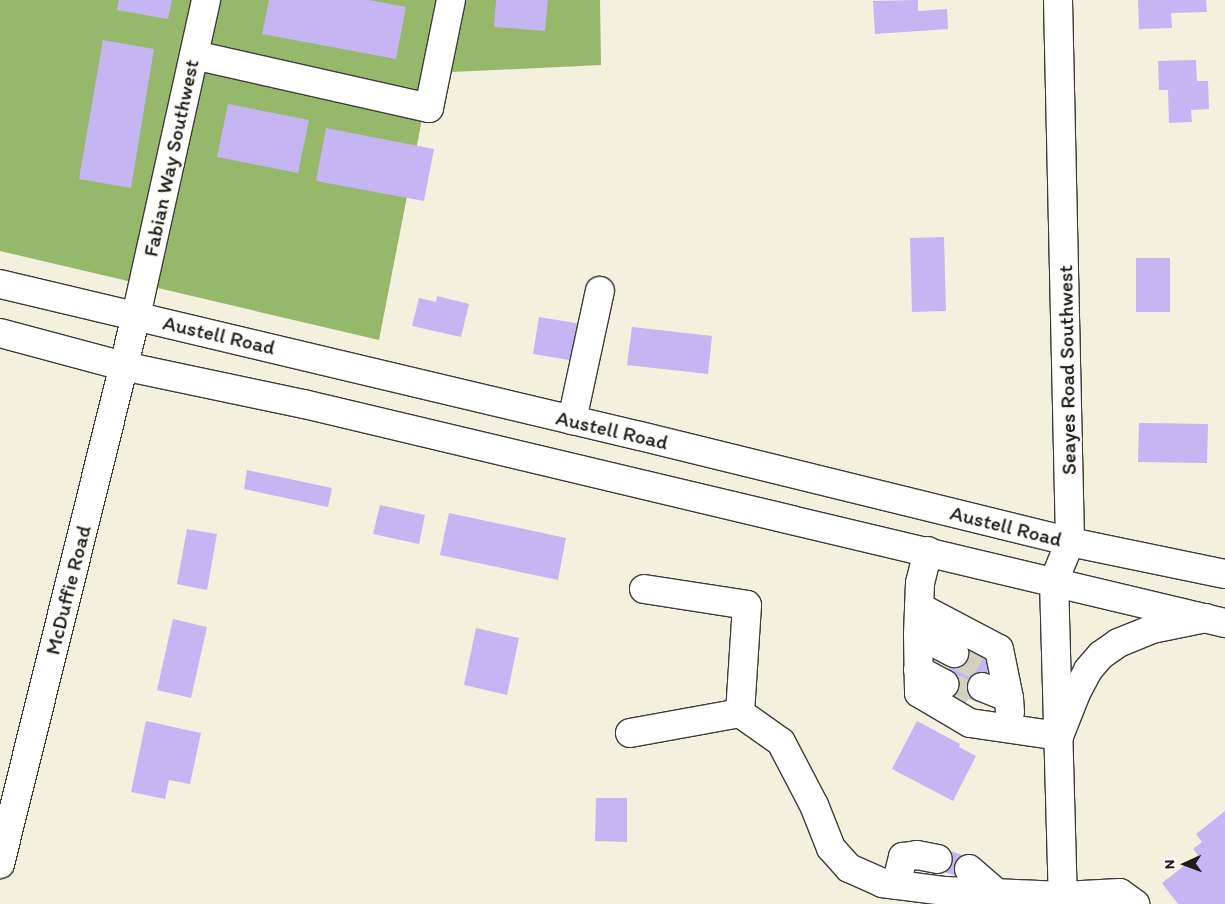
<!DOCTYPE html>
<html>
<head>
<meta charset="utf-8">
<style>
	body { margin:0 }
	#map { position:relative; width:1225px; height:904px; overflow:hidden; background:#f3f0de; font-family:Itim,sans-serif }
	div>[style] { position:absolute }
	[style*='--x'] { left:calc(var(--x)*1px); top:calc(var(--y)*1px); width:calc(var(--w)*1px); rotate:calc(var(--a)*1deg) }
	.forest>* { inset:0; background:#96b86b }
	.building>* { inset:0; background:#c5b5f2 }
	.minor-tunnel>* { height:28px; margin-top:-14px; transform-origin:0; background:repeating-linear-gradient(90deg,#d3d0c1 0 28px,transparent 0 42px) }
	.roads { filter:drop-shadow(1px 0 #3c3c39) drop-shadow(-1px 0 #3c3c39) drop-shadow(0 1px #3c3c39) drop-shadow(0 -1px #3c3c39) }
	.minor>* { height:28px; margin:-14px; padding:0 14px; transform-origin:14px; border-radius:14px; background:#fff }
	.major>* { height:28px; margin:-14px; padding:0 14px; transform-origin:14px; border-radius:14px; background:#fff }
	span { translate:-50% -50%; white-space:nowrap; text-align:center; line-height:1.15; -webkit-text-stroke:4px #fdfcf7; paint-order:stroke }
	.street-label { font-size:21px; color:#1c1c1c }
	.north { position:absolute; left:1160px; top:839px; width:50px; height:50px; -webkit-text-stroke:4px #fdfcf7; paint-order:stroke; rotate:268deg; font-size:14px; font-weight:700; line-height:20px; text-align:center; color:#1c1c1c }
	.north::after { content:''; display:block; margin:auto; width:18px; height:22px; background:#1c1c1c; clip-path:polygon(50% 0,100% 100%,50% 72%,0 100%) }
</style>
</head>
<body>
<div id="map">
	<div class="forest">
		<i style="clip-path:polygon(0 0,600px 0,601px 65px,431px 73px,379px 340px,0 251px)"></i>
	</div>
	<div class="building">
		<i style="clip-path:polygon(119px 0,172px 0,168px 19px,117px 10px)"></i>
		<i style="clip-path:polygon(269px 0,369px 0,406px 7px,396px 59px,262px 34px)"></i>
		<i style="clip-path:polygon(496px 0,548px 0,545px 31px,494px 27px)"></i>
		<i style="clip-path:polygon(918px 0,918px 11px,947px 9px,948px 29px,875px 34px,873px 1px)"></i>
		<i style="clip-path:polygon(1138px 0,1206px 0,1207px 12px,1171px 13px,1172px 28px,1139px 29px)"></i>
		<i style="clip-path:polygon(103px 40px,154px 49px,131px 188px,79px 179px)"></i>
		<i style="clip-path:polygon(1196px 60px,1197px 81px,1208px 81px,1209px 109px,1191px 110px,1192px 122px,1169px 123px,1168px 90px,1159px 90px,1158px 61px)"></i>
		<i style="clip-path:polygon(228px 104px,309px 120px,298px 173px,217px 157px)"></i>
		<i style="clip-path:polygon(326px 128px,434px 149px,424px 201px,316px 181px)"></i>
		<i style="clip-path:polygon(944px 237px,946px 311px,912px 312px,910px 238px)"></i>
		<i style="clip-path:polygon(1136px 258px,1170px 258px,1170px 312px,1136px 312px)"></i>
		<i style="clip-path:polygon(437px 296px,469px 304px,461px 337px,412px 326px,419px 298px,436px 302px)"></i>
		<i style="clip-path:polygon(539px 317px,581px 324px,575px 361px,533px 354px)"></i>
		<i style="clip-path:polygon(632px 327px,712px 336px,708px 374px,627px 365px)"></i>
		<i style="clip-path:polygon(1139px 423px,1208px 424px,1207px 463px,1138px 462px)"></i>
		<i style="clip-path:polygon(247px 470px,332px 488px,328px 507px,244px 489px)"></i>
		<i style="clip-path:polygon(380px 505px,425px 515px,419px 544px,373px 534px)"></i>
		<i style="clip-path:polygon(449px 513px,566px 538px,558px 580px,440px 555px)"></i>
		<i style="clip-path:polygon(187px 529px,217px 534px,207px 590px,177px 584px)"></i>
		<i style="clip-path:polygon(173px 619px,207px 627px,191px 698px,157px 690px)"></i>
		<i style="clip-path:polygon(476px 628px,519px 638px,507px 695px,464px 685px)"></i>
		<i style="clip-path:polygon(956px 649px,991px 661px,977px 702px,942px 689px)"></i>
		<i style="clip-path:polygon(146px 721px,201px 733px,190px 784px,169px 780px,165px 799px,131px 792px)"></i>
		<i style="clip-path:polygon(917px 721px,960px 744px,959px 747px,976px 756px,953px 801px,892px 769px)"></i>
		<i style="clip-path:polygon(596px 798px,627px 798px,627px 842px,595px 841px)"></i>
		<i style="clip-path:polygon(1225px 811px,1225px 904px,1178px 904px,1162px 883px,1198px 855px,1193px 849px,1202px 842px,1196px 834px)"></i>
		<i style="clip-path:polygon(941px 848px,972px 858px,966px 879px,935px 869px)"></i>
	</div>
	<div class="minor-tunnel">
		<i style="--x:954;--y:653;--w:38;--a:28"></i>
		<i style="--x:944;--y:684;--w:37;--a:24"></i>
	</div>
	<div class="roads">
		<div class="minor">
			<i style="--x:1058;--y:0;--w:542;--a:88.73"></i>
			<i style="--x:1070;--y:542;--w:42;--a:112.3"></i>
			<i style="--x:1054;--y:581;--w:323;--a:88.4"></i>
			<i style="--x:194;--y:55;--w:241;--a:12.7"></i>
			<i style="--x:429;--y:108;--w:110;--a:-78.5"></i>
			<i style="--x:572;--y:420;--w:132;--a:-77.8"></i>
			<i style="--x:928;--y:551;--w:33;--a:104"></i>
			<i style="--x:920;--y:583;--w:51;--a:92.2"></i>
			<i style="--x:918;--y:634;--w:59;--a:89"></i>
			<i style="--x:919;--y:693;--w:59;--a:30.5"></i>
			<i style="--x:970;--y:723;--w:90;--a:8.3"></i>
			<i style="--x:1059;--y:736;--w:46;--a:-68.4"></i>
			<i style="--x:1076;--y:693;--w:26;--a:-62"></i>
			<i style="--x:1088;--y:670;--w:20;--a:-49"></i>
			<i style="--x:1101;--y:655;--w:21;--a:-35"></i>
			<i style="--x:1118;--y:643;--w:37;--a:-22"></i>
			<i style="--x:1152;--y:629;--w:55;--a:-11.5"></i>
			<i style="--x:644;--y:589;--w:104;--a:8.8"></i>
			<i style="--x:747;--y:605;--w:108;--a:93.7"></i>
			<i style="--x:919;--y:607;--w:90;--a:27.7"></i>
			<i style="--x:999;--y:649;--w:50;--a:78.5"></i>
			<i style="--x:918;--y:634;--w:41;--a:27.8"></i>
			<i style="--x:918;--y:670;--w:30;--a:28"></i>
			<i style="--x:982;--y:687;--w:29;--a:22"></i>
			<i style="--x:1009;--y:698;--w:14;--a:86"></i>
			<i style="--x:630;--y:733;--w:112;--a:-10.3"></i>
			<i style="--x:740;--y:713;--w:50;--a:35.3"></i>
			<i style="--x:781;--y:742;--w:71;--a:62.4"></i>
			<i style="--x:814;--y:805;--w:46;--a:68.4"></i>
			<i style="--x:831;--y:848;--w:27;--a:48"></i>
			<i style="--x:849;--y:868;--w:36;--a:24"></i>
			<i style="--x:882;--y:883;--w:64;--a:7.2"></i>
			<i style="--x:945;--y:891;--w:118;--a:2.4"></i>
			<i style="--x:1063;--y:896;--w:57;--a:-3"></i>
			<i style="--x:1120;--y:893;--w:19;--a:36"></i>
			<i style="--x:0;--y:864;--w:565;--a:-76.06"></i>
			<i style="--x:136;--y:316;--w:324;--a:-77.5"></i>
			<i style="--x:969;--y:869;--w:37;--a:41"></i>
			<i style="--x:896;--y:885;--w:29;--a:-76"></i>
			<i style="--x:903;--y:857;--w:14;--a:-8"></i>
			<i style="--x:917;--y:855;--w:21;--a:11"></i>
		</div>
		<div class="major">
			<i style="--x:0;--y:284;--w:658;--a:13.36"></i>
			<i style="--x:640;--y:436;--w:443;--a:13.8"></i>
			<i style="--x:1070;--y:542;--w:158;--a:11.7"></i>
			<i style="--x:0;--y:333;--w:127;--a:15"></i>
			<i style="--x:123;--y:366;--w:185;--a:11.9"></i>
			<i style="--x:304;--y:404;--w:947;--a:13.38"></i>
		</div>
	</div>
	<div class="street-label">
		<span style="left:171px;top:158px;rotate:-78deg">Fabian Way Southwest</span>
		<span style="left:219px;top:335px;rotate:13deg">Austell Road</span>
		<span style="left:1067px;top:370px;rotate:-91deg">Seayes Road Southwest</span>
		<span style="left:612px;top:430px;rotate:13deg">Austell Road</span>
		<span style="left:1006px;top:526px;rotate:14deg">Austell Road</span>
		<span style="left:68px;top:590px;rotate:-76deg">McDuffie Road</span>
	</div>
	<div class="north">N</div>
</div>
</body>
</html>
